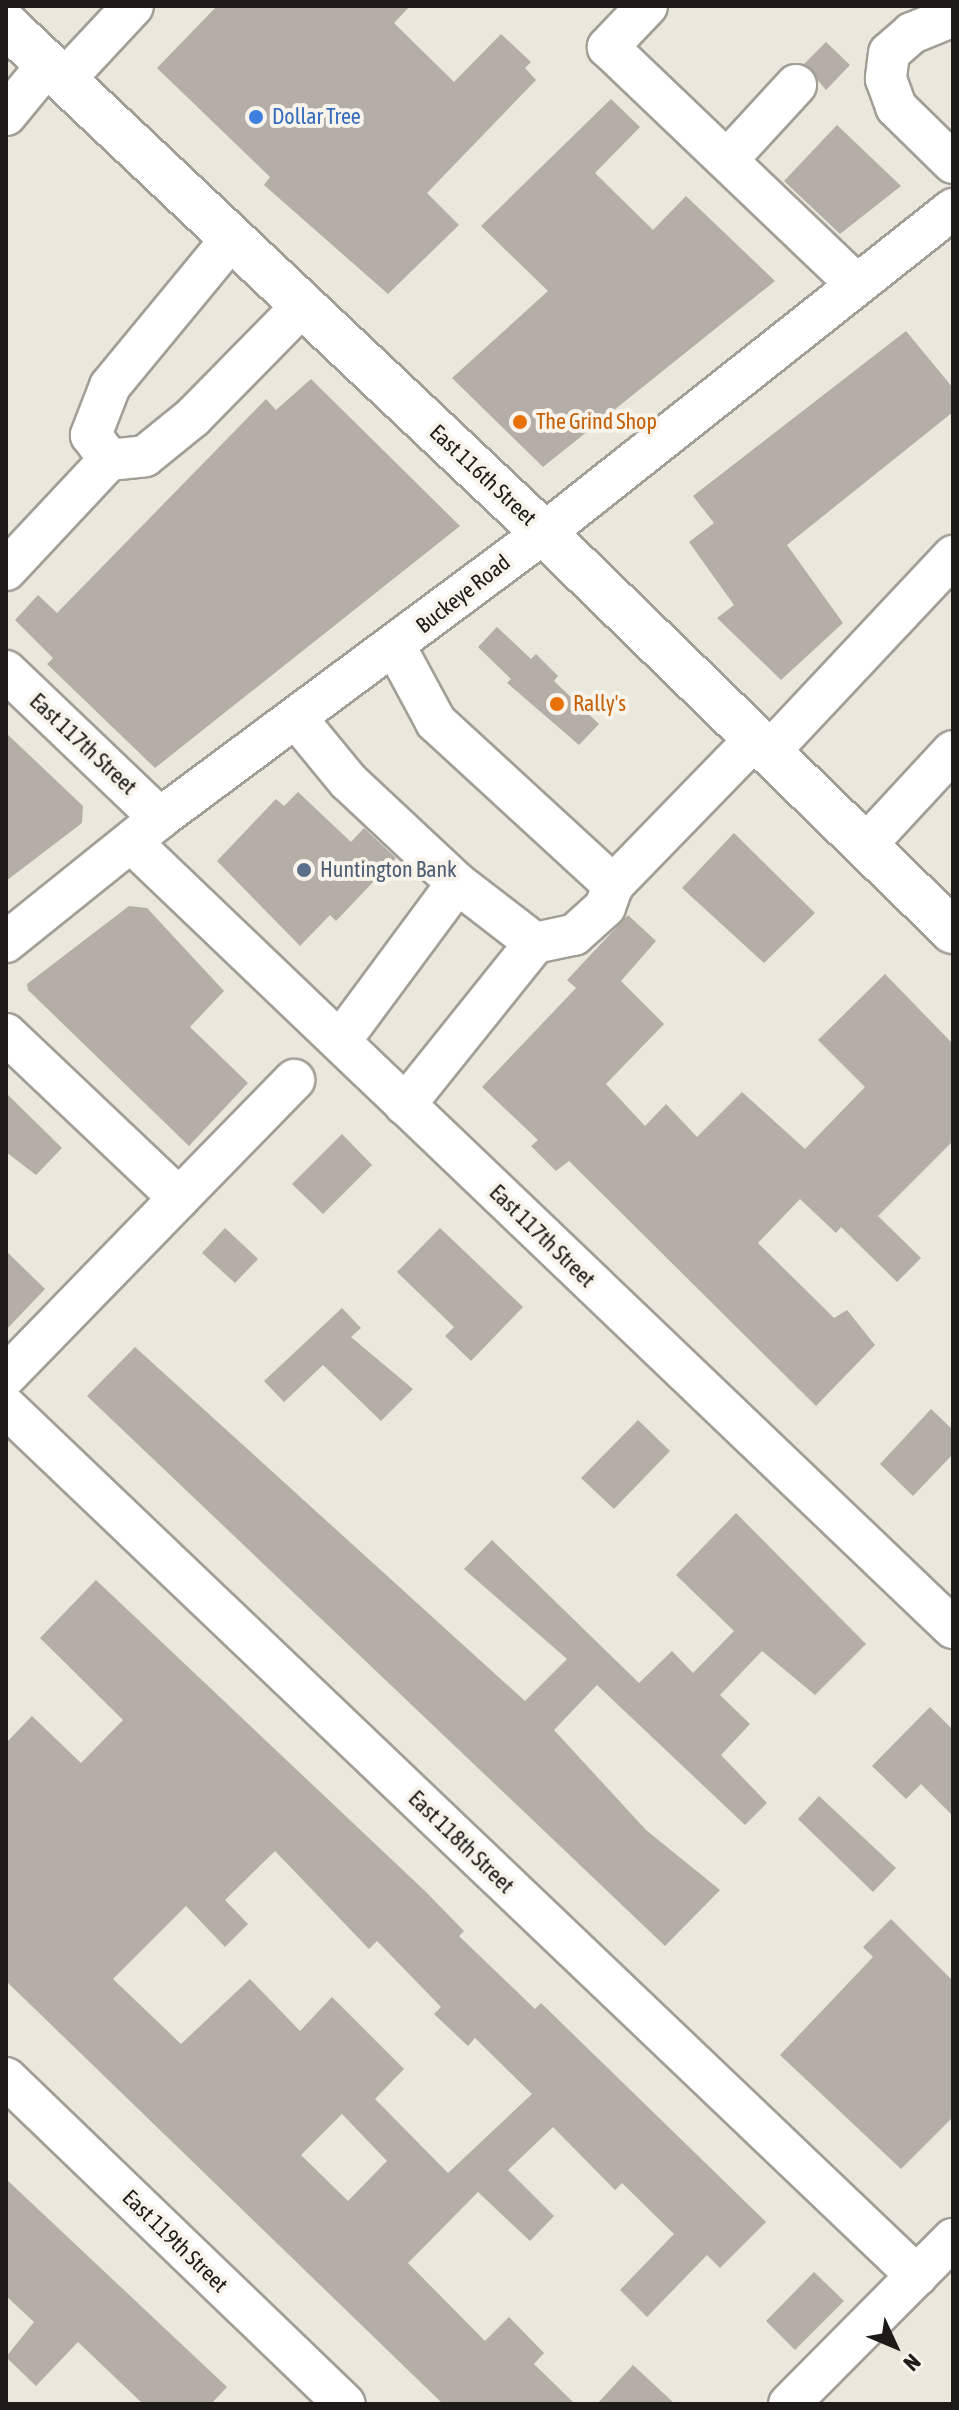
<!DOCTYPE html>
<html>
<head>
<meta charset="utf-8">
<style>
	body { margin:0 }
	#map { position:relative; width:959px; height:2410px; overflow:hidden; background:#eae7dd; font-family:"Asap Condensed",sans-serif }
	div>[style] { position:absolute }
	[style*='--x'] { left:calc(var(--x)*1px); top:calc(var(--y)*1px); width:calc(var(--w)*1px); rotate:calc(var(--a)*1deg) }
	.building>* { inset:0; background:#b5aea6 }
	.roads { filter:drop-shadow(2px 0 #a29f96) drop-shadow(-2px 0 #a29f96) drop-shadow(0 2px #a29f96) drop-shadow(0 -2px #a29f96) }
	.minor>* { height:40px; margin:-20px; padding:0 20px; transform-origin:20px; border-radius:20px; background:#fff }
	.major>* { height:44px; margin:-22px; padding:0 22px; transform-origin:22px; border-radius:22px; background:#fff }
	.dots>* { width:22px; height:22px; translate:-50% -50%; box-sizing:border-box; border:4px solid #f8f4eb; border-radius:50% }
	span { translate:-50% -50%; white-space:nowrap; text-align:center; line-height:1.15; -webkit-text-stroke:8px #f8f4eb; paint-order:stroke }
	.shop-label { font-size:22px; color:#366cbe }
	.left { translate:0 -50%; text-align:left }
	.food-label { font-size:22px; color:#c56008 }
	.street-label { font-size:22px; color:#1c1b18 }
	.service-label { font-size:22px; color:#4e5e75 }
	.frame { position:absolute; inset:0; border:8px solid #1c1b18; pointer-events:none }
	.north { position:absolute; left:855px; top:2306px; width:80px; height:80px; -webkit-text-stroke:6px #f8f4eb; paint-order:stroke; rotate:134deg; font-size:22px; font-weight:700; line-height:32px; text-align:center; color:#1c1b18 }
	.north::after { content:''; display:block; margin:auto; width:28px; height:36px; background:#1c1b18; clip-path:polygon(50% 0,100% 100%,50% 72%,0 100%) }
</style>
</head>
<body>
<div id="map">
	<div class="building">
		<i style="clip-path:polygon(217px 6px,410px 6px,394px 23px,454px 82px,501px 34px,531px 62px,525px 68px,536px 80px,427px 193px,459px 225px,388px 294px,264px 185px,270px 177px,157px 68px)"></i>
		<i style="clip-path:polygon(826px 42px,850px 65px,826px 90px,804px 64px)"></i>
		<i style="clip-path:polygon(611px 99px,640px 127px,595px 173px,653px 230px,686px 196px,775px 281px,543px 467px,452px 378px,548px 291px,481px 226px)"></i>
		<i style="clip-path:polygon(837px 125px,901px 186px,840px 234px,784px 181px)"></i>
		<i style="clip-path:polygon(906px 331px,953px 388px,953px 412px,787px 545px,843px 623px,781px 680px,717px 618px,734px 605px,689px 542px,714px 523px,693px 496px)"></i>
		<i style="clip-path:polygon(311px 379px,460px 526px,155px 768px,47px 664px,53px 658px,15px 620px,38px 595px,57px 613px,266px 399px,276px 410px)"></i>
		<i style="clip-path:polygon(497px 627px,531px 659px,536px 654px,558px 676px,554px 681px,599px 724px,579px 745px,507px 683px,511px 679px,478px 647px)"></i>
		<i style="clip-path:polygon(6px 733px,83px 806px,82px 823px,6px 881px)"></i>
		<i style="clip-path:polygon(298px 792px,351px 842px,364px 828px,396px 858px,336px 921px,330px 915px,300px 946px,217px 861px,276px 799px,284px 806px)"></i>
		<i style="clip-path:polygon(734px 833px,815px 913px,764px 963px,682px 888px)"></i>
		<i style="clip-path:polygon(129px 906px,147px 908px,224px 991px,190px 1027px,248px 1083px,189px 1146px,28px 990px,27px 984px)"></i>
		<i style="clip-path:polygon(628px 915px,656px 941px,621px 981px,664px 1024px,606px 1084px,645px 1126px,666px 1104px,697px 1137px,742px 1092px,805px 1149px,865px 1087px,818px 1040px,885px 974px,953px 1044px,953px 1141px,878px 1216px,921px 1258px,897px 1282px,841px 1227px,836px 1233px,800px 1199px,758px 1243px,834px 1318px,847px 1310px,875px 1345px,816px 1406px,569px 1161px,556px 1171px,531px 1146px,538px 1140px,482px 1087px,576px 988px,567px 980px)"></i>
		<i style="clip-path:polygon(6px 1093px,62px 1148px,36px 1175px,6px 1152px)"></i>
		<i style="clip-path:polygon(342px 1134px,372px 1165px,323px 1214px,292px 1184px)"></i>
		<i style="clip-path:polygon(225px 1228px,258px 1259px,235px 1283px,202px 1253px)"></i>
		<i style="clip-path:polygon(440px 1228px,523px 1307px,471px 1361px,445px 1336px,454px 1327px,397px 1272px)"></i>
		<i style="clip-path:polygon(6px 1251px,45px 1289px,6px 1330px)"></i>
		<i style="clip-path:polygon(342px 1308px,361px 1328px,351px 1337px,413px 1389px,381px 1421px,323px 1365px,284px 1402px,264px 1381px)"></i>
		<i style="clip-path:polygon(135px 1347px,525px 1701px,567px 1659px,464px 1569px,492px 1540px,639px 1683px,672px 1651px,693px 1673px,734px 1631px,676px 1575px,736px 1513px,866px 1644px,815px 1695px,762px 1651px,720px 1695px,750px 1724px,721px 1755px,767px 1803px,745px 1825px,597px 1685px,554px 1730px,646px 1830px,720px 1890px,665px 1946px,87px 1396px)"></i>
		<i style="clip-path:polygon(931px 1409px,953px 1430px,953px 1454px,913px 1496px,880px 1464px)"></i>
		<i style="clip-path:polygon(638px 1420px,670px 1451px,614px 1509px,581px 1478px)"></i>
		<i style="clip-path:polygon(evenodd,96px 1580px,426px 1892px,464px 1931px,459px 1936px,535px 2009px,541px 2003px,766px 2222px,720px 2268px,707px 2255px,647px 2317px,620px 2290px,674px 2234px,622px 2183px,615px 2190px,553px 2127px,508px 2170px,554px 2216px,530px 2241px,478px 2192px,408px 2263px,485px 2341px,509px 2317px,544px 2353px,534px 2364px,575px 2404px,443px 2404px,6px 1981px,6px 1743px,32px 1716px,81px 1763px,123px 1720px,40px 1638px,96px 1580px,275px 1851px,369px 1949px,377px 1941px,441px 2007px,434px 2014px,468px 2046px,475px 2038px,532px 2094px,448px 2173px,375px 2099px,404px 2069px,332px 1997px,300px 2031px,250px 1979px,181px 2044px,113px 1979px,186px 1906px,225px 1947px,248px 1924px,225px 1900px,275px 1851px,96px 1580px,342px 2114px,387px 2161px,348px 2201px,301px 2155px,342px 2114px)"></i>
		<i style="clip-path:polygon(930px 1707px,953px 1730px,953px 1816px,921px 1784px,906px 1799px,872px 1766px)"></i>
		<i style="clip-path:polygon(819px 1796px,896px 1868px,873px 1892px,798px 1819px)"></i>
		<i style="clip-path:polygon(891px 1919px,953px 1981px,953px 2117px,901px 2169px,780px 2055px,873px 1957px,863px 1947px)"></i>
		<i style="clip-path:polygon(6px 2179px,227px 2387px,211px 2404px,143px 2404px,78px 2342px,36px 2386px,6px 2357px,34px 2322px,6px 2296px)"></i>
		<i style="clip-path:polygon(814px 2272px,844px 2301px,795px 2350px,766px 2321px)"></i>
		<i style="clip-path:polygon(633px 2365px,675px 2404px,597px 2404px)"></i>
	</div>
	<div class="roads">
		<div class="minor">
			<i style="--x:647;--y:6;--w:57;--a:133.6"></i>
			<i style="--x:608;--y:47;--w:344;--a:43.7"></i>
			<i style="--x:944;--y:20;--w:35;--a:158"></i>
			<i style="--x:912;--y:33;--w:30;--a:139"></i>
			<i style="--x:889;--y:53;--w:26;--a:97"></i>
			<i style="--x:886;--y:79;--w:30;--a:70"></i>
			<i style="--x:896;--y:107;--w:80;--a:44.5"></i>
			<i style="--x:64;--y:80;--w:101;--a:-47"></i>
			<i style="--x:6;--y:115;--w:66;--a:-50.5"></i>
			<i style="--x:727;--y:160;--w:102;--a:-47.4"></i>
			<i style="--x:232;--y:238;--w:192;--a:129.5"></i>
			<i style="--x:110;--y:386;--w:53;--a:111.2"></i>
			<i style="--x:91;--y:435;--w:31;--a:54"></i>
			<i style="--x:109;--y:460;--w:36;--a:-6"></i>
			<i style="--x:145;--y:456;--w:62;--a:-39.1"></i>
			<i style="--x:193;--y:417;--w:157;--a:-45.5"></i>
			<i style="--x:6;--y:570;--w:151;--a:-46.9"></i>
			<i style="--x:395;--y:646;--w:86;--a:61.7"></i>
			<i style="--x:436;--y:722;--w:241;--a:42.6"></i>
			<i style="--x:6;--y:671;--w:213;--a:43.7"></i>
			<i style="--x:297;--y:719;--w:80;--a:50.6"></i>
			<i style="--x:348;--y:781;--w:149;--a:43.1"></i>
			<i style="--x:457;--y:883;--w:98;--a:37.6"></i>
			<i style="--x:535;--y:943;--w:40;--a:-12"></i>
			<i style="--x:574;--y:935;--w:42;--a:-42.1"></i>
			<i style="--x:605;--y:907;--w:23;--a:-70"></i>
			<i style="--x:613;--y:885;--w:204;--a:-45.8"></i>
			<i style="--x:769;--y:752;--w:269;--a:-46.8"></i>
			<i style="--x:132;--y:843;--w:1136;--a:43.72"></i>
			<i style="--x:865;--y:846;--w:129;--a:-47.2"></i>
			<i style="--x:6;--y:942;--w:198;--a:-38.8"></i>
			<i style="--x:160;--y:818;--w:478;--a:-36.6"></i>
			<i style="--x:544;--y:533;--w:522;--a:-38.39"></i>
			<i style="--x:6;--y:1034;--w:238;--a:43.5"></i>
			<i style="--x:179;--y:1198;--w:248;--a:134.2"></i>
			<i style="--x:341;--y:1040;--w:195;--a:-53.5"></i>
			<i style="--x:405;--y:1105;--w:208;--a:-51.3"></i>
			<i style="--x:179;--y:1198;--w:165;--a:-45.7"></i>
			<i style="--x:6;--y:1407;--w:1259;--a:43.65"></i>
			<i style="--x:6;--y:2078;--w:470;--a:43.9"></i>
			<i style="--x:789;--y:2404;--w:233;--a:-45.2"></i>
		</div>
		<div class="major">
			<i style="--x:6;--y:25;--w:740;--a:43.36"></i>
			<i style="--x:544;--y:533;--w:571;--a:44.22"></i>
		</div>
	</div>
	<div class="dots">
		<i style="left:256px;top:117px;background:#3f7fe0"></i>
		<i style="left:520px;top:422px;background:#e8710a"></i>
		<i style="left:557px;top:704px;background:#e8710a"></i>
		<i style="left:304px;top:870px;background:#5c6f8a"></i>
	</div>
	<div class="shop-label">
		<span class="left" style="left:272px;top:117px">Dollar Tree</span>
	</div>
	<div class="food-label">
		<span class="left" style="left:536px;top:422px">The Grind Shop</span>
		<span class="left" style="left:573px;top:704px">Rally's</span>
	</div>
	<div class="street-label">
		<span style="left:483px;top:475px;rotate:43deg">East 116th Street</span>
		<span style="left:463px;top:594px;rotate:-38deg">Buckeye Road</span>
		<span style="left:83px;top:744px;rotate:43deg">East 117th Street</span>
		<span style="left:542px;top:1236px;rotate:44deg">East 117th Street</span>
		<span style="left:461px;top:1842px;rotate:44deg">East 118th Street</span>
		<span style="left:175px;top:2241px;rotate:44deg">East 119th Street</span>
	</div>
	<div class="service-label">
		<span class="left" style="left:320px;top:870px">Huntington Bank</span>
	</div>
	<div class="frame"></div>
	<div class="north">N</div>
</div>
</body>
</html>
